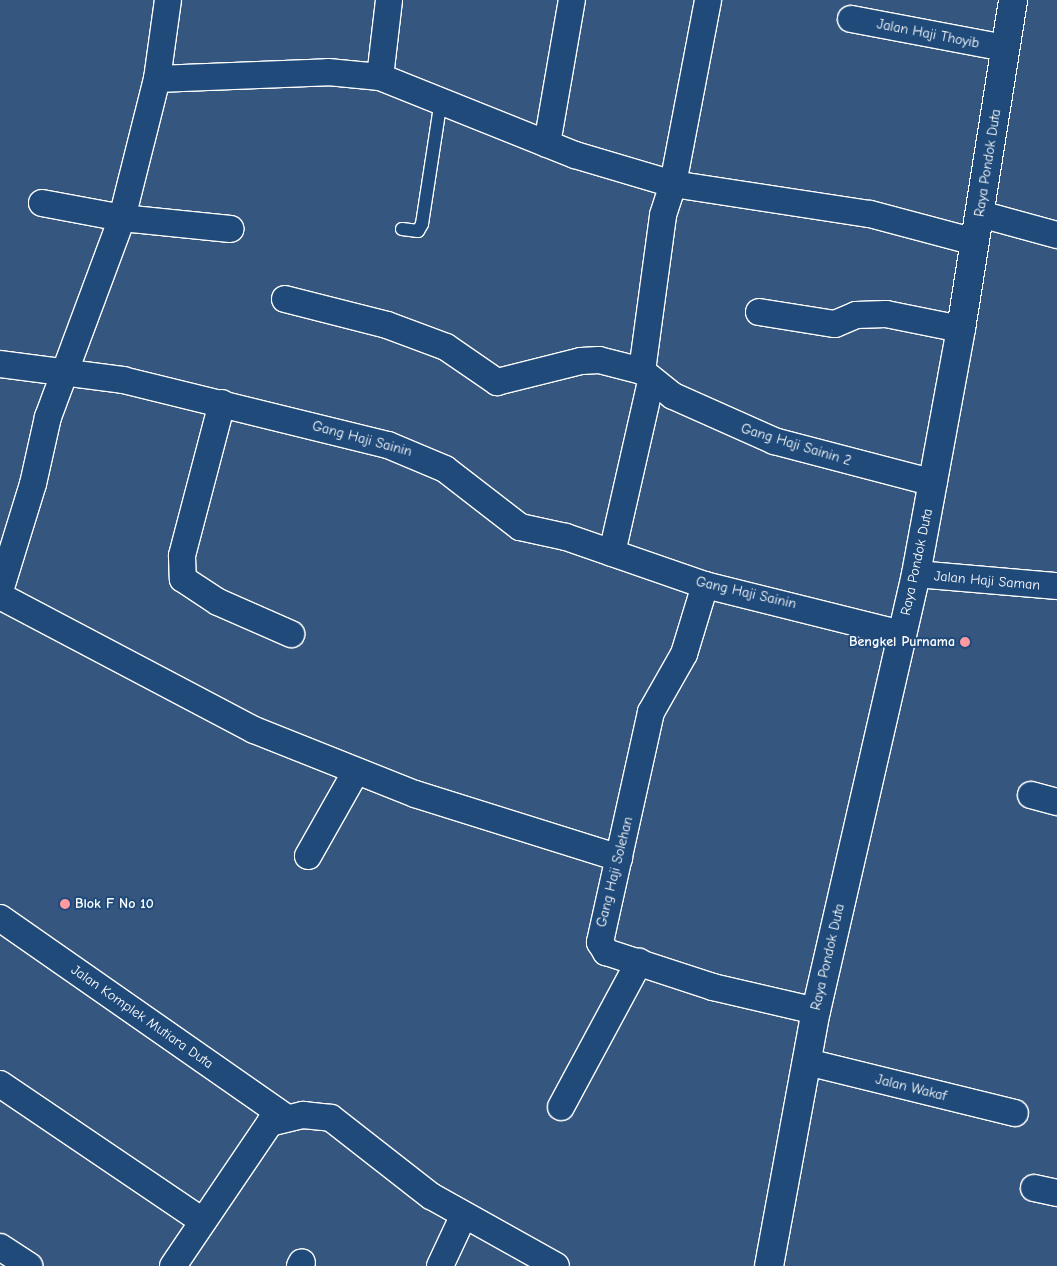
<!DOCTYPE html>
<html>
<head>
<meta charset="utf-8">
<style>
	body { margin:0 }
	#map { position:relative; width:1057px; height:1266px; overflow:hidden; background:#35567e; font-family:"Comic Neue",sans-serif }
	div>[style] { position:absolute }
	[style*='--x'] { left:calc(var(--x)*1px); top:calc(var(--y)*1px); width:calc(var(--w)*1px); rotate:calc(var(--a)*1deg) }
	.roads { filter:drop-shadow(1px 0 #fff) drop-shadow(-1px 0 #fff) drop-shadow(0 1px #fff) drop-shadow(0 -1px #fff) }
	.service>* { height:12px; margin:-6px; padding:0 6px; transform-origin:6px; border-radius:6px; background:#1f4a7a }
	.minor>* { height:26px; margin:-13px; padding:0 13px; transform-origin:13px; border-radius:13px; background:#1f4a7a }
	.secondary>* { height:28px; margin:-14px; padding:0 14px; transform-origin:14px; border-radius:14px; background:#1f4a7a }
	.dots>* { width:14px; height:14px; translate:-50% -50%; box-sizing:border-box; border:2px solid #1f4a7a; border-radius:50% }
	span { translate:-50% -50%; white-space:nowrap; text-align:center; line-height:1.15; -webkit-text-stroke:4px #1f4a7a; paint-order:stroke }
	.street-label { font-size:14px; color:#fff }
	.poi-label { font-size:14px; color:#fff; font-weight:700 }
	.right { translate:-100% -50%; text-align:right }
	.left { translate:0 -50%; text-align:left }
</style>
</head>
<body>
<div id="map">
	<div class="roads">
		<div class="service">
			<i style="--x:402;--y:229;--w:16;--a:7"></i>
			<i style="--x:418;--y:231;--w:8;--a:-60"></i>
			<i style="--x:422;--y:224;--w:125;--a:-81.3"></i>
		</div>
		<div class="minor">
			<i style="--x:851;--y:19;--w:157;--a:10.7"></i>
			<i style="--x:380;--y:77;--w:78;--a:-83.3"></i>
			<i style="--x:157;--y:79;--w:80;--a:-82.1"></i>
			<i style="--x:547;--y:144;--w:146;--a:-80.2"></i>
			<i style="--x:42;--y:203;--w:81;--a:10.6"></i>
			<i style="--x:122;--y:218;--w:109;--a:5.8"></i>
			<i style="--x:980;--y:214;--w:80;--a:15.3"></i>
			<i style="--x:285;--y:299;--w:105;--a:14.3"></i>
			<i style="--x:387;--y:325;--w:63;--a:20.4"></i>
			<i style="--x:446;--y:347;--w:62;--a:34.5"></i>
			<i style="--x:497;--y:382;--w:87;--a:-14"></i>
			<i style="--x:581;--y:361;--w:18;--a:-3"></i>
			<i style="--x:599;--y:360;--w:44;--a:14.3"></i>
			<i style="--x:642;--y:371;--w:157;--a:-82.3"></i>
			<i style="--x:663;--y:215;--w:33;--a:-72"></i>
			<i style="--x:673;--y:184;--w:187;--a:-79.2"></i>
			<i style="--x:759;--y:312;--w:77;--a:9"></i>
			<i style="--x:835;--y:324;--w:23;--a:-23"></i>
			<i style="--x:856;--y:315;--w:30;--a:-2"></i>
			<i style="--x:886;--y:314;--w:76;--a:11.3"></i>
			<i style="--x:0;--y:364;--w:124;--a:7.4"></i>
			<i style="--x:123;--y:380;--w:273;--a:13.8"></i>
			<i style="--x:388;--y:445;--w:62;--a:22.8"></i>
			<i style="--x:445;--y:469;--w:95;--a:37.7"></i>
			<i style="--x:520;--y:527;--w:47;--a:12.3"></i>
			<i style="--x:566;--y:537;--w:147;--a:19.1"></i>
			<i style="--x:705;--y:585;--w:202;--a:14"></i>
			<i style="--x:642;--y:371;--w:40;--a:39"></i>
			<i style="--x:673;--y:396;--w:111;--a:24"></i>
			<i style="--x:774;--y:441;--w:165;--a:14.7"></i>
			<i style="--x:222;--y:403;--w:158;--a:104.7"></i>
			<i style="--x:182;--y:556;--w:23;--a:88"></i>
			<i style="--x:183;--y:579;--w:42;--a:33.3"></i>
			<i style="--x:218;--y:602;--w:80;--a:23.7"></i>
			<i style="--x:612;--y:553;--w:175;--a:-77.2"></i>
			<i style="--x:916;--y:574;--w:142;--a:4.9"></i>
			<i style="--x:705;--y:585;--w:72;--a:106.9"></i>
			<i style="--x:684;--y:654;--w:67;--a:119.6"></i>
			<i style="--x:651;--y:712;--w:236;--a:102.5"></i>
			<i style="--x:600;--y:942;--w:12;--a:59"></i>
			<i style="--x:606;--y:952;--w:113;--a:18.1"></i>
			<i style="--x:713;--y:987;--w:106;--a:13.1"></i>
			<i style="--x:0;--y:591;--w:112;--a:-72.9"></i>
			<i style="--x:33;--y:484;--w:69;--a:-77.4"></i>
			<i style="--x:48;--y:417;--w:212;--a:-69.6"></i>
			<i style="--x:122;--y:218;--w:143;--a:-75.9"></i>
			<i style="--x:157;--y:79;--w:171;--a:-2.3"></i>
			<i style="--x:328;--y:72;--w:52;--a:5.5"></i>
			<i style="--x:380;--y:77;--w:210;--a:21.8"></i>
			<i style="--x:575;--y:155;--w:102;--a:16.5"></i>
			<i style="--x:673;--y:184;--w:199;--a:8.7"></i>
			<i style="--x:870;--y:214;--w:109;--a:14.9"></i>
			<i style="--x:0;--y:596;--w:287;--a:27.8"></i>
			<i style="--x:254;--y:730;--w:173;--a:21.7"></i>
			<i style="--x:415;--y:794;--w:214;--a:17.4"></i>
			<i style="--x:1031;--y:795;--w:27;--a:15"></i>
			<i style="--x:308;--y:856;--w:95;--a:-60.5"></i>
			<i style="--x:0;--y:918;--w:346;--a:34.9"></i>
			<i style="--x:807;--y:1062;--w:214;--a:13.8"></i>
			<i style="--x:0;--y:1084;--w:244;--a:34.1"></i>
			<i style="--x:561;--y:1107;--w:165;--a:-61.7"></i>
			<i style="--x:1034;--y:1188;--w:24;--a:12"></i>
			<i style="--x:0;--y:1247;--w:35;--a:33"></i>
			<i style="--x:173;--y:1266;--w:173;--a:-55.9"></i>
			<i style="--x:270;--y:1123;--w:34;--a:-14"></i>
			<i style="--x:303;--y:1115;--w:28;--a:6"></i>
			<i style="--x:331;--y:1118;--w:127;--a:38"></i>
			<i style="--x:431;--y:1196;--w:143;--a:29.2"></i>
			<i style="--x:300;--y:1266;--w:4;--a:-63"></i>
			<i style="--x:440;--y:1266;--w:54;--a:-64.9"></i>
		</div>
		<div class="secondary">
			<i style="--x:769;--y:1266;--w:259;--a:-79.6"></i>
			<i style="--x:816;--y:1011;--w:448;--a:-77.1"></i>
			<i style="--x:916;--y:574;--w:249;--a:-79.6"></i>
			<i style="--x:961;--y:329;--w:333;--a:-81"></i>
		</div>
	</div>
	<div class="dots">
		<i style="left:965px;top:642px;background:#ff9aa2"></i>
		<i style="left:65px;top:904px;background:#ff9aa2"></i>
	</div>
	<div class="street-label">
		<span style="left:928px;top:34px;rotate:11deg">Jalan Haji Thoyib</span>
		<span style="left:988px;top:163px;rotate:-81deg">Raya Pondok Duta</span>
		<span style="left:362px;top:439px;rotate:15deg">Gang Haji Sainin</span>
		<span style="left:796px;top:445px;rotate:17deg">Gang Haji Sainin 2</span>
		<span style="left:917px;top:562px;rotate:-78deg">Raya Pondok Duta</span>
		<span style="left:987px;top:581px;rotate:5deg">Jalan Haji Saman</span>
		<span style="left:746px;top:593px;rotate:13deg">Gang Haji Sainin</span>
		<span style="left:615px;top:872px;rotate:-76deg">Gang Haji Solehan</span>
		<span style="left:828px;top:957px;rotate:-77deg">Raya Pondok Duta</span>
		<span style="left:142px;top:1017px;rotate:35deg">Jalan Komplek Mutiara Duta</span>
		<span style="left:911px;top:1088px;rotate:14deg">Jalan Wakaf</span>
	</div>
	<div class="poi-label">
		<span class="right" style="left:955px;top:642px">Bengkel Purnama</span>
		<span class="left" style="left:75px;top:904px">Blok F No 10</span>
	</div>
</div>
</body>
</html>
